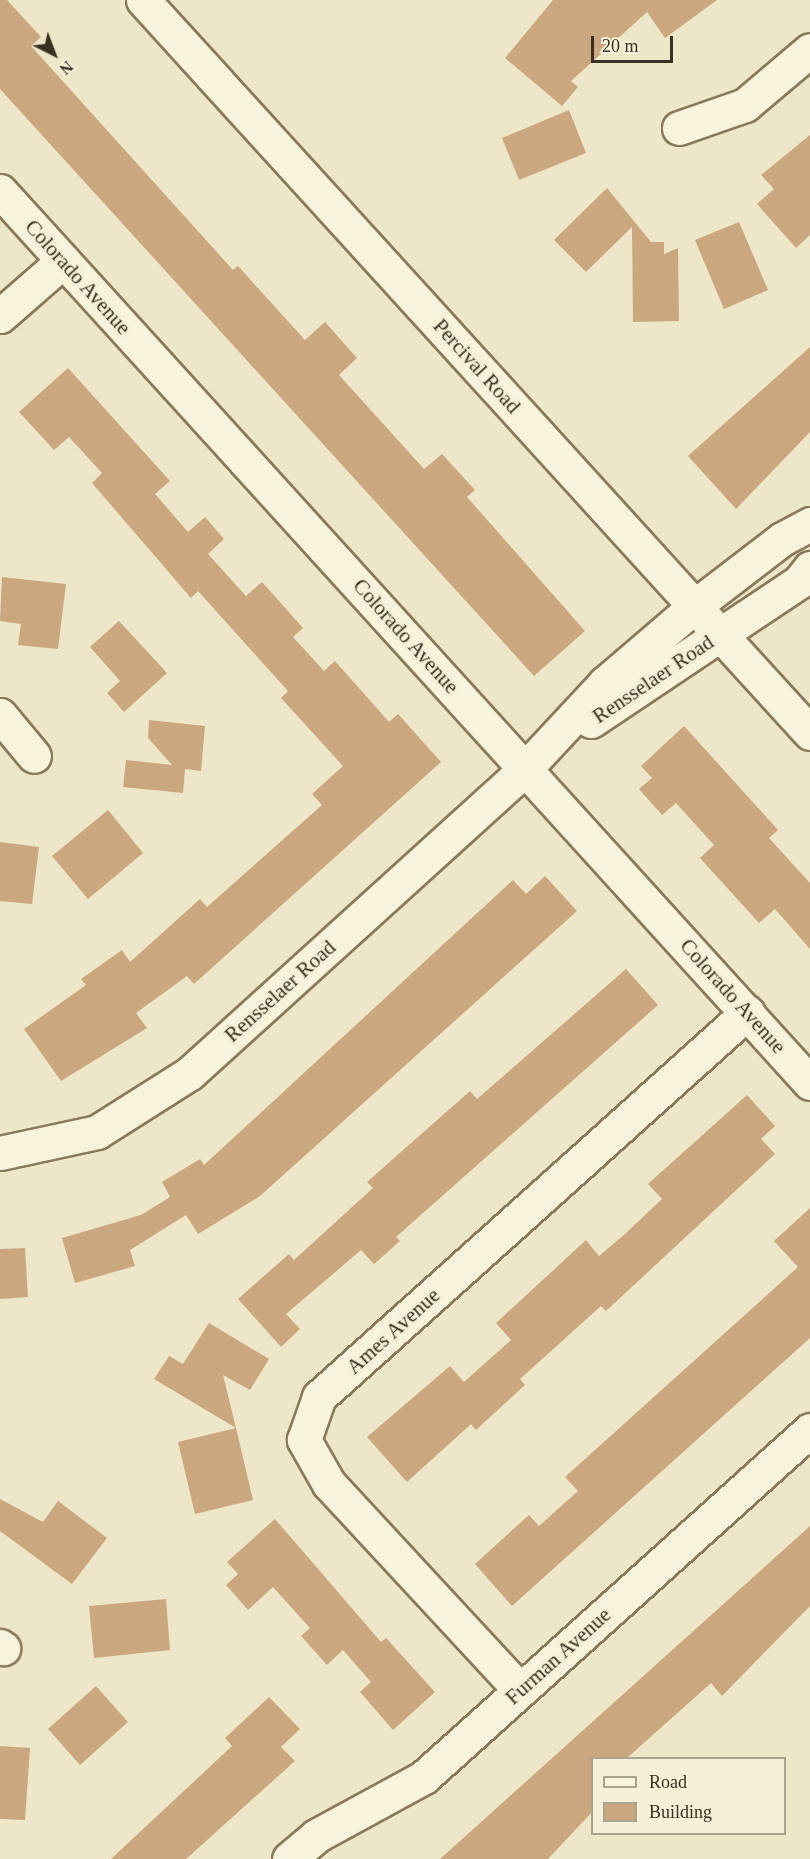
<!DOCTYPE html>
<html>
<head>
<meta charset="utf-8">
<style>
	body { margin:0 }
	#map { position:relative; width:810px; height:1859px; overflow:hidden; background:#ede6c8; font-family:Georgia,serif }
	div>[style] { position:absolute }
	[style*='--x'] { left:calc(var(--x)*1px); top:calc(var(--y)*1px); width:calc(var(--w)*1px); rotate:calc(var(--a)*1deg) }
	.building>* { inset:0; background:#caa77f }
	.roads { filter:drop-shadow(2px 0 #89795d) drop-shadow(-2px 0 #89795d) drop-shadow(0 2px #89795d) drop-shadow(0 -2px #89795d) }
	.minor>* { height:33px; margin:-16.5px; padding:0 16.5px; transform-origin:16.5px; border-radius:16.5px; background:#f8f3db }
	span { translate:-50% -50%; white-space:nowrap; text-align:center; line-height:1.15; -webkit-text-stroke:6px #f5f0d7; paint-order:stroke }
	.street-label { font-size:21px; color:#3a2f20 }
	.legend { position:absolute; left:591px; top:1757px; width:195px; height:78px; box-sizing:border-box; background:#f5f0d7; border:2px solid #aaa38e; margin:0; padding:8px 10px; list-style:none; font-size:18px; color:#3a2f20 }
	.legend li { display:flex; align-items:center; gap:12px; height:30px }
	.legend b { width:30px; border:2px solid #aaa38e }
	.north { position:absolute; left:24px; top:24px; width:60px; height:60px; -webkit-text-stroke:4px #f5f0d7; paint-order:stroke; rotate:138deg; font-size:16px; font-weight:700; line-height:24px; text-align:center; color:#3a2f20 }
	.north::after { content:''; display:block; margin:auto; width:21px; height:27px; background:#3a2f20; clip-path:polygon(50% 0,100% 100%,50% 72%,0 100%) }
	.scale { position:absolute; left:591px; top:36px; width:82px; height:27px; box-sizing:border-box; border:3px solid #3a2f20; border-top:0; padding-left:8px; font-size:18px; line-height:21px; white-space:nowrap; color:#3a2f20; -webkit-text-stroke:4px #f5f0d7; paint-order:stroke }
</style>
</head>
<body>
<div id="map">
	<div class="building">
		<i style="clip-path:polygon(0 0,7px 0,41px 37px,31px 46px,233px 270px,238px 266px,305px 340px,325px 322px,357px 358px,339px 375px,424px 469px,442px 454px,475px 490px,467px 497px,585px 631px,534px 676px,0 89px)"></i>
		<i style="clip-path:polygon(553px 0,717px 0,665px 38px,647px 12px,571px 81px,578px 87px,562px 106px,505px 58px)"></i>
		<i style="clip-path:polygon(569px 110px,586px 153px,519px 180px,502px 138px)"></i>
		<i style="clip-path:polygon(810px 135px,810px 235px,796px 248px,757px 204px,774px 189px,761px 175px)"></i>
		<i style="clip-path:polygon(607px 188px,651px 242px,664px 242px,664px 254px,678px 248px,679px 321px,633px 322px,632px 227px,586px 272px,554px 240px)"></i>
		<i style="clip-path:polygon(739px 222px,768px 290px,724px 309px,695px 240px)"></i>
		<i style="clip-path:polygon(810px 347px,810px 432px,736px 509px,688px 456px)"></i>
		<i style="clip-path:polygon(68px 368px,170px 481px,155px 494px,188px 532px,205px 517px,224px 539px,208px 554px,246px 596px,262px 582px,303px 628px,293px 637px,324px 671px,335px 661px,389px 722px,398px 714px,441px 762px,194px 984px,187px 976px,136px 1013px,147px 1028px,61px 1081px,24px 1029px,86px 985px,81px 979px,122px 950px,130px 962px,200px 899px,207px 907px,322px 805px,312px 794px,343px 766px,281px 698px,288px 691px,198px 591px,191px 598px,92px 483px,102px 473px,69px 437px,54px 450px,19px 412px)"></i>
		<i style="clip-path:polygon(2px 577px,66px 584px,58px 649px,18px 645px,21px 624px,0 621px)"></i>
		<i style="clip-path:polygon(119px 621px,167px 673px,124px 712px,107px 693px,120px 681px,90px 647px)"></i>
		<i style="clip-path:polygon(149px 720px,205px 726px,201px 771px,185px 769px,183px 793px,123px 787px,126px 760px,172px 765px,148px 738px)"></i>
		<i style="clip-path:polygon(684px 726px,778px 830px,769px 838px,810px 883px,810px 949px,775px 909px,759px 923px,700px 858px,714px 845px,676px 803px,662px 815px,639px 789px,652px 778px,641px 766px)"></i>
		<i style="clip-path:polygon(108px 810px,143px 853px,88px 899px,52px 856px)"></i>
		<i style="clip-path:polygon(0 842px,39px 847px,32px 904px,0 901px)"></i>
		<i style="clip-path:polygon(545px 876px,577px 911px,260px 1196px,198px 1234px,186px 1215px,130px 1250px,135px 1266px,75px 1283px,62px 1238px,141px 1215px,170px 1197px,162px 1182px,200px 1159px,204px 1165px,513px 880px,526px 894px)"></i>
		<i style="clip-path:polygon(626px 969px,658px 1005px,396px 1237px,400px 1241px,374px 1264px,361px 1250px,286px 1314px,300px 1329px,281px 1347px,238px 1299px,289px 1254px,294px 1260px,373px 1188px,367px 1182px,470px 1091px,477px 1099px)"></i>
		<i style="clip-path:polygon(747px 1095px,775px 1126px,761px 1139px,775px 1154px,606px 1311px,601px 1306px,520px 1379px,525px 1385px,476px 1430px,471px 1424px,407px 1482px,367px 1437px,450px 1366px,464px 1382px,511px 1340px,496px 1323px,586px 1240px,599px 1256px,625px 1234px,662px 1199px,648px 1184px)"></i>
		<i style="clip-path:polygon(810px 1208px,810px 1338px,512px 1606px,475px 1564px,529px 1515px,539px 1526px,578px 1491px,565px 1477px,798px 1267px,774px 1241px)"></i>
		<i style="clip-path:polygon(25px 1248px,28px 1297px,0 1299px,0 1249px)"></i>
		<i style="clip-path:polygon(209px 1323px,269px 1359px,250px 1390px,223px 1375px,236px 1428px,154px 1379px,169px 1356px,183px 1364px)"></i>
		<i style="clip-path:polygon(236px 1428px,253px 1500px,195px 1514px,178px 1442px)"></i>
		<i style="clip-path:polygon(0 1499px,43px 1522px,58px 1501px,107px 1538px,72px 1584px,0 1531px)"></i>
		<i style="clip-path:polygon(275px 1519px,381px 1642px,386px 1638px,435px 1692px,393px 1730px,360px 1692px,371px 1682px,343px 1650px,327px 1665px,301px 1636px,310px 1628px,273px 1587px,248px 1610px,226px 1585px,238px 1574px,227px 1562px)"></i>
		<i style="clip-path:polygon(810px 1526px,810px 1606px,722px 1696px,711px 1683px,627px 1758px,592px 1758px,592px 1812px,548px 1859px,440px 1859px)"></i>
		<i style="clip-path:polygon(166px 1599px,170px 1650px,94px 1658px,89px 1606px)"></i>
		<i style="clip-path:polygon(96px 1686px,128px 1722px,80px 1765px,48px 1729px)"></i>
		<i style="clip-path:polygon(269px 1697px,300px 1729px,281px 1747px,295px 1761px,186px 1859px,111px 1859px,232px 1746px,225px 1738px)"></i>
		<i style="clip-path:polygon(0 1746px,30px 1748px,25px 1820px,0 1819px)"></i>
	</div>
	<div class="roads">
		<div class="minor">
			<i style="--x:143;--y:0;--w:991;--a:47.7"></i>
			<i style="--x:679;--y:128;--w:70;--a:-19.2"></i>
			<i style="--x:745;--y:105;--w:85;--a:-40.2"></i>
			<i style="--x:0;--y:191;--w:1205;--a:47.76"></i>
			<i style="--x:0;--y:316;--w:84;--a:-41.1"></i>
			<i style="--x:0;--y:715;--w:53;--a:50.3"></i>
			<i style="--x:591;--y:721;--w:250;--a:-33.8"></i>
			<i style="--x:799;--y:582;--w:18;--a:-52"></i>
			<i style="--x:0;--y:1153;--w:99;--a:-12.2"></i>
			<i style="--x:97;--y:1132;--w:110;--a:-32.4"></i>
			<i style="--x:190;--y:1073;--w:454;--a:-42.2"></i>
			<i style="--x:526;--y:768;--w:116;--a:-47.1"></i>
			<i style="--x:605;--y:683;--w:120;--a:-40.6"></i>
			<i style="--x:696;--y:605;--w:108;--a:-37.5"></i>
			<i style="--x:782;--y:539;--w:32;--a:-28"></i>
			<i style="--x:0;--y:1646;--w:4;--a:34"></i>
			<i style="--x:520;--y:1690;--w:281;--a:-132.8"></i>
			<i style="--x:329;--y:1484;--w:51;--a:-119.6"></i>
			<i style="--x:304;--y:1440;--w:46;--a:-70.8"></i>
			<i style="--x:319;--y:1397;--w:576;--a:-41.91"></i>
			<i style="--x:289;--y:1859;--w:35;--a:-40"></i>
			<i style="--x:316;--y:1836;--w:123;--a:-28.6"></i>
			<i style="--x:424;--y:1777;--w:519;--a:-41.95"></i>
		</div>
	</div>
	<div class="street-label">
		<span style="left:78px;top:277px;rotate:48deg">Colorado Avenue</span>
		<span style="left:477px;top:366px;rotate:48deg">Percival Road</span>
		<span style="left:406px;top:636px;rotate:48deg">Colorado Avenue</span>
		<span style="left:653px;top:679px;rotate:-34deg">Rensselaer Road</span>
		<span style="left:280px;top:991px;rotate:-42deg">Rensselaer Road</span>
		<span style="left:733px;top:996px;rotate:48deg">Colorado Avenue</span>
		<span style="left:393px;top:1331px;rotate:-42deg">Ames Avenue</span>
		<span style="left:558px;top:1656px;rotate:-42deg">Furman Avenue</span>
	</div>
	<ul class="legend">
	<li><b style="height:8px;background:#f8f3db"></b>Road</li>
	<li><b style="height:16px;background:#caa77f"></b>Building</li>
	</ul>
	<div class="north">N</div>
	<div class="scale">20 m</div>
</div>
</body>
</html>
